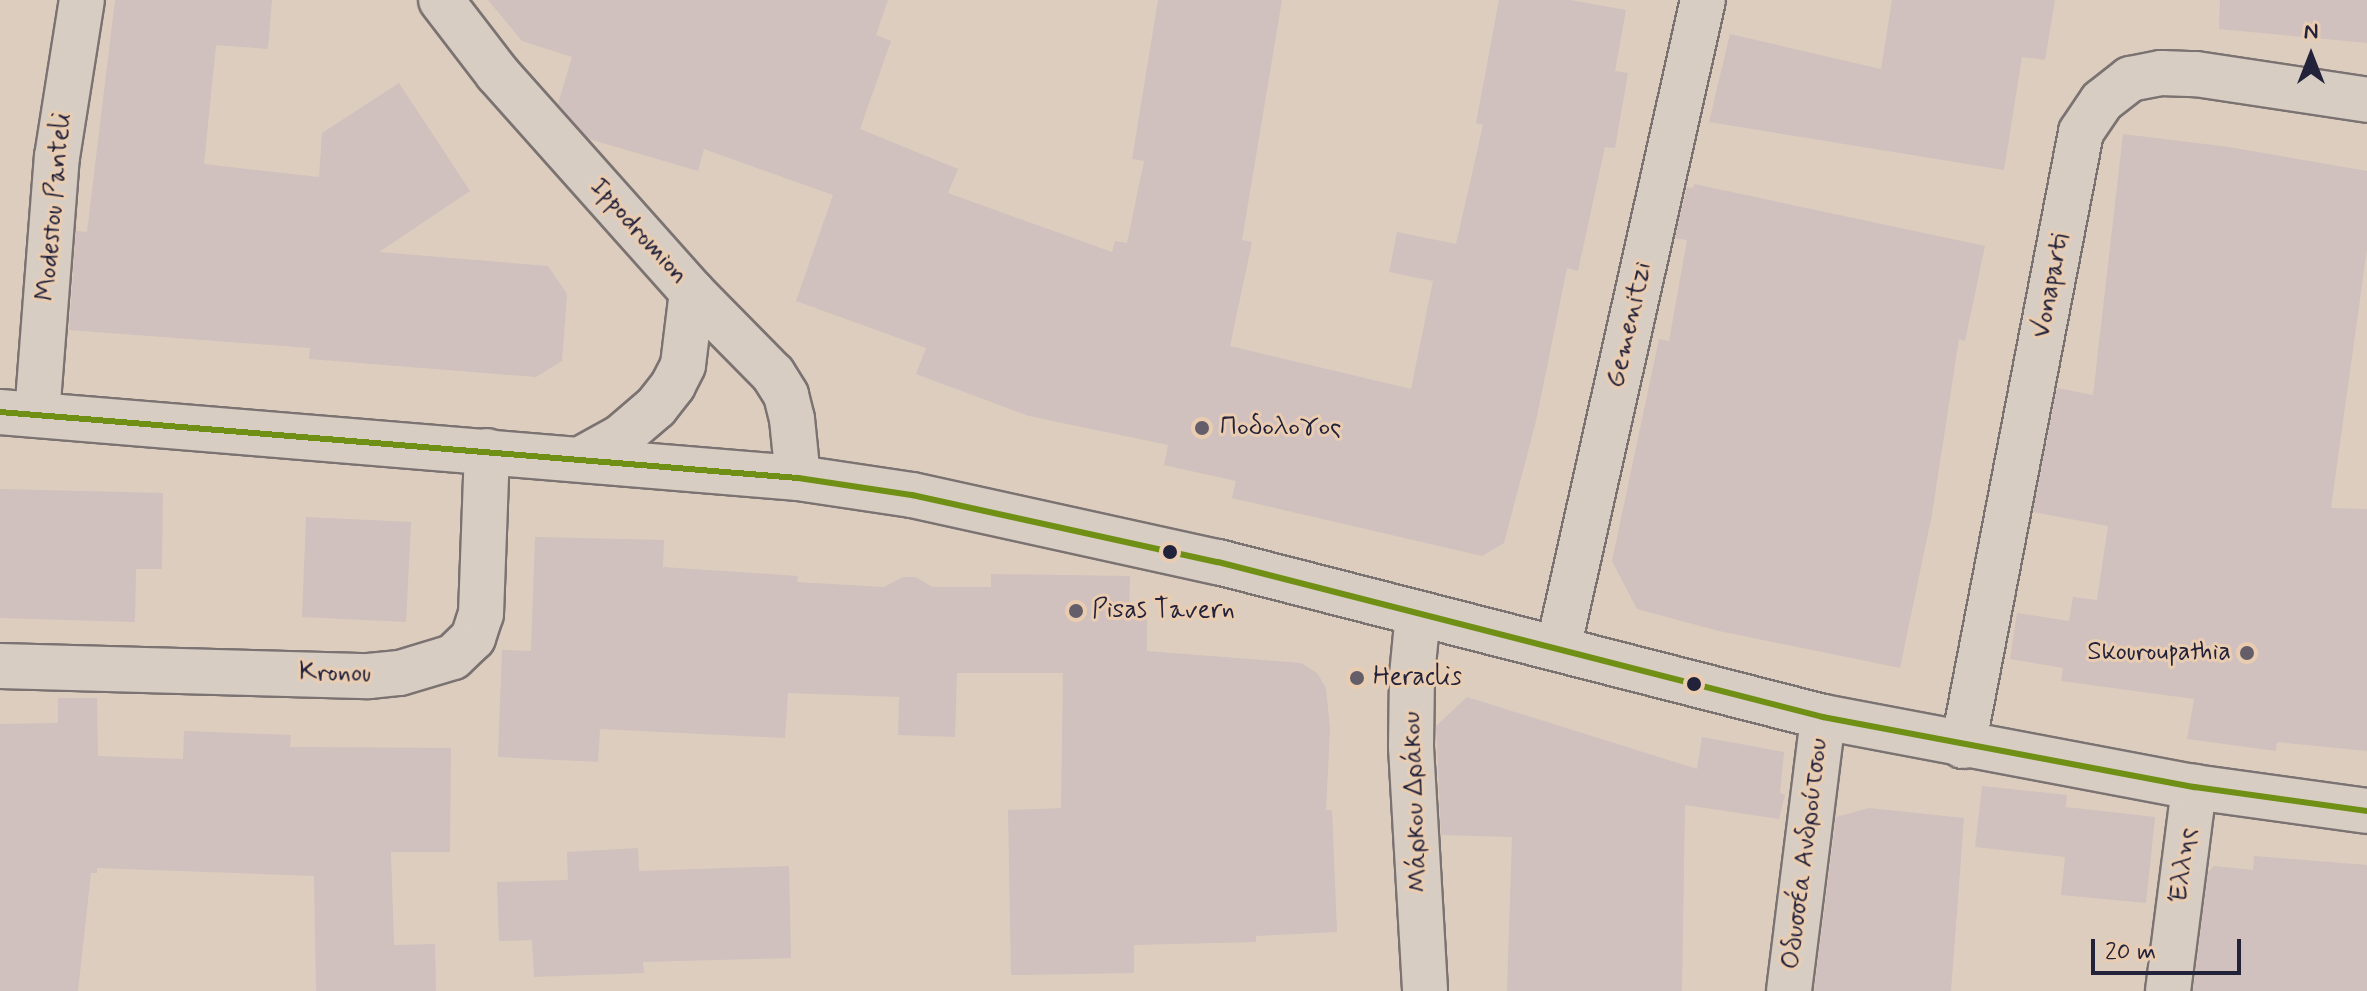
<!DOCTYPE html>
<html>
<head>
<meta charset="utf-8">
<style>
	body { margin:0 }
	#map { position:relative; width:2367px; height:991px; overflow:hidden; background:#ddcdbe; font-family:Mynerve,sans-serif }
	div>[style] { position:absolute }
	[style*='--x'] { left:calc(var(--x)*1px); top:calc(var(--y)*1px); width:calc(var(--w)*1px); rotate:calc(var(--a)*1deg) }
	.building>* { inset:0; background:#d0c0be }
	.roads { filter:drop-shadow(2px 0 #7b7372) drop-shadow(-2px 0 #7b7372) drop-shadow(0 2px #7b7372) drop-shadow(0 -2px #7b7372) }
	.street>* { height:44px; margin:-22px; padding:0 22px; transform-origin:22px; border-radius:22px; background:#d8cdc3 }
	.secondary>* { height:44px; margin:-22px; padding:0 22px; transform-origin:22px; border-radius:22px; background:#d8cdc3 }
	.primary>* { height:44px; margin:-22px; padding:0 22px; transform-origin:22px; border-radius:22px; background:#d8cdc3 }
	.bus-1>* { height:6px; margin:-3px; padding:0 3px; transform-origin:3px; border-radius:3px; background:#6f9015 }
	.dots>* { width:22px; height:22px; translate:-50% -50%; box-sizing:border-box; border:4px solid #eacdb1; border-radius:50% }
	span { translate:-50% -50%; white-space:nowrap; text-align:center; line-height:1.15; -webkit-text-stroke:6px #eacdb1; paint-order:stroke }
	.street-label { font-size:26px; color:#22223b }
	.poi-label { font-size:26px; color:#22223b }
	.left { translate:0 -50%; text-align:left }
	.right { translate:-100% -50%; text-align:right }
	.north { position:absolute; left:2271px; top:16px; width:80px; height:80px; -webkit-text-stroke:6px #eacdb1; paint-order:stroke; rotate:0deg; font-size:22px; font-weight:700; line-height:32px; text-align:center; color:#22223b }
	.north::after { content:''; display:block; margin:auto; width:28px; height:36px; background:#22223b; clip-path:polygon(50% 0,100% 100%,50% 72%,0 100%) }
	.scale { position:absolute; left:2091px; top:939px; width:150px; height:36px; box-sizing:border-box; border:4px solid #22223b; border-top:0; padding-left:10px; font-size:24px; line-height:28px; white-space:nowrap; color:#22223b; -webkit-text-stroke:6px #eacdb1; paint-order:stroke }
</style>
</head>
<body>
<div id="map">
	<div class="building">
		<i style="clip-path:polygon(115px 0,272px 0,268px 49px,216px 45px,204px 164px,319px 177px,322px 133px,399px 83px,470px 191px,379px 252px,548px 266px,567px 294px,562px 361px,536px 377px,309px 359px,310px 348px,69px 330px,76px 231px,87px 232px)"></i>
		<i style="clip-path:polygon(488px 0,888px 0,876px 35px,891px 41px,860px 129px,958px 169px,948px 193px,1112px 252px,1115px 241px,1127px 243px,1144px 161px,1132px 159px,1158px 0,1282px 0,1242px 240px,1252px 242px,1230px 346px,1411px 389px,1433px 281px,1389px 272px,1397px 232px,1456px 244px,1483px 125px,1476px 123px,1499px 0,1570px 0,1626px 10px,1615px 71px,1628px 73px,1615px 148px,1605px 147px,1578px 271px,1567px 268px,1536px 421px,1504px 543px,1482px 556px,1232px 498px,1236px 481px,1164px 465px,1168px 445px,1029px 416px,916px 374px,926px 348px,796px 301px,833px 195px,704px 149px,698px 171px,589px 139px,558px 104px,572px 57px,522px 41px)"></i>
		<i style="clip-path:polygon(1892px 0,2055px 0,2045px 60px,2022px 57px,2004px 170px,1709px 122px,1730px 34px,1881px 69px)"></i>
		<i style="clip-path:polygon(2220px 0,2367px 0,2367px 43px,2219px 29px)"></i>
		<i style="clip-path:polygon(2123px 134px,2229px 147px,2367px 171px,2367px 249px,2331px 508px,2367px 509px,2367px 751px,2277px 742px,2276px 751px,2187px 739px,2194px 699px,2061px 681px,2063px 668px,2010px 659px,2017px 613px,2069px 621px,2073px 597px,2097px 600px,2108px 526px,2033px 512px,2057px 388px,2093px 395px)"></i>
		<i style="clip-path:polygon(1694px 184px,1985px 246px,1965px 341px,1959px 339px,1932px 514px,1900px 668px,1719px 631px,1637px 609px,1612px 561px,1659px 339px,1669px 341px,1687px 240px,1675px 238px,1687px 187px,1693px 188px)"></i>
		<i style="clip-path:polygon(0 489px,163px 493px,162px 569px,136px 569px,135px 622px,0 618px)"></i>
		<i style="clip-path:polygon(306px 517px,411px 522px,406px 622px,302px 617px)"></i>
		<i style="clip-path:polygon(535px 537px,664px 540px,663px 567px,798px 576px,797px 582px,884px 587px,903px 577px,915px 577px,933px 587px,991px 587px,991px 574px,1130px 576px,1129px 618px,1147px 618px,1147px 651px,1301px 663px,1317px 673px,1326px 688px,1330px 729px,1326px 810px,1332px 810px,1337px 932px,1256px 936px,1256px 942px,1134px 945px,1134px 973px,1011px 975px,1008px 810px,1061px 808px,1063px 673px,957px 673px,955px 737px,898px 735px,899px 697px,788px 693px,785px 738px,600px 729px,598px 762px,498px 757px,502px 650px,531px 651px)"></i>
		<i style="clip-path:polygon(1467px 697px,1697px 769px,1702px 737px,1784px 752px,1780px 793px,1785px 795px,1779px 819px,1685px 805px,1682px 991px,1507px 991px,1512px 837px,1441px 835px,1436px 726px)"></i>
		<i style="clip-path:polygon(58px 698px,97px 698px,98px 756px,183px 759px,184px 731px,291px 735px,290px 747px,451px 748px,450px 852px,391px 852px,394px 945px,435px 944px,436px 991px,316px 991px,314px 876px,97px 868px,97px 873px,91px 873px,78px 991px,0 991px,0 724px,58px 723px)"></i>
		<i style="clip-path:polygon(1982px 786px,2067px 795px,2066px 807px,2155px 817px,2146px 903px,2061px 895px,2065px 857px,1975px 847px)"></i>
		<i style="clip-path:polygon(1869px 808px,1964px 818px,1951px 991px,1814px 991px,1836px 817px)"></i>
		<i style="clip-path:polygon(638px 848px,639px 871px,789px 866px,791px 958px,643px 962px,644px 973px,534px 977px,532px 940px,499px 941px,497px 882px,568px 880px,567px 852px)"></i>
		<i style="clip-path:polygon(2254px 856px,2367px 865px,2367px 991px,2193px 991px,2208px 872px,2214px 866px,2253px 870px)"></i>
	</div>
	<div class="roads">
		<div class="street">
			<i style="--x:37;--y:415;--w:259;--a:-85.6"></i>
			<i style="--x:57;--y:157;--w:159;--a:-81"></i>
			<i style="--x:1418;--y:614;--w:61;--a:95.6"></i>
			<i style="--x:1412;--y:675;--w:72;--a:90.8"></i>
			<i style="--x:1411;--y:747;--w:244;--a:86.7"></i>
			<i style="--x:1558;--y:649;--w:665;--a:-77.41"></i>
			<i style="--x:0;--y:666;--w:369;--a:1.6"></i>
			<i style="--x:369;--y:676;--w:31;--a:-6"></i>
			<i style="--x:400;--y:673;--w:55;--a:-16.8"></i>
			<i style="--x:453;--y:657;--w:28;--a:-44"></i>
			<i style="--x:473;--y:638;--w:25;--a:-72"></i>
			<i style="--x:481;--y:614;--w:163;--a:-87.9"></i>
			<i style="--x:1963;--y:746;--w:625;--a:-79.12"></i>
			<i style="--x:2081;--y:132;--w:37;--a:-56"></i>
			<i style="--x:2102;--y:101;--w:36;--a:-38"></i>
			<i style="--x:2130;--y:79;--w:32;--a:-11"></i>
			<i style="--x:2161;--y:73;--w:35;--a:2"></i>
			<i style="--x:2196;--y:74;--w:173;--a:8.6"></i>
			<i style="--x:1789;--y:991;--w:276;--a:-82.9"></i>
			<i style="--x:2168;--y:991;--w:206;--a:-82.7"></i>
		</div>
		<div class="secondary">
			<i style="--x:441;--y:0;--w:92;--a:52.5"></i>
			<i style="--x:497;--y:73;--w:293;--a:48.3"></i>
			<i style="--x:692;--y:292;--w:115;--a:45.4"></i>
			<i style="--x:773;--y:374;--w:25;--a:58"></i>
			<i style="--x:786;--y:395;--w:25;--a:76"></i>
			<i style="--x:792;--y:419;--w:59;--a:84.2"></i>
		</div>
		<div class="primary">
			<i style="--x:0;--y:412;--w:801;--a:4.73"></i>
			<i style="--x:798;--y:478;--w:115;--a:8.5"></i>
			<i style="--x:912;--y:495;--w:313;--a:12.4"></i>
			<i style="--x:1218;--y:562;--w:625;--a:14.37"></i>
			<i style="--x:1823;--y:717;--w:378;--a:10.7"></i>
			<i style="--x:2194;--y:787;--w:175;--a:7.9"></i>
			<i style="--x:581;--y:459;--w:46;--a:-28.8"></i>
			<i style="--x:621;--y:437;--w:46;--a:-40.6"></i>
			<i style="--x:656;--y:407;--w:28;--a:-52"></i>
			<i style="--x:673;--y:385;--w:22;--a:-63"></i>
			<i style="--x:683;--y:365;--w:74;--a:-83"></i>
		</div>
	</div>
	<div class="bus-1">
		<i style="--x:0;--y:412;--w:801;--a:4.73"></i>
		<i style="--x:798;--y:478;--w:115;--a:8.5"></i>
		<i style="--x:912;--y:495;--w:313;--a:12.4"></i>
		<i style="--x:1218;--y:562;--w:625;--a:14.37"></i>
		<i style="--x:1823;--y:717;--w:378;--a:10.7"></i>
		<i style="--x:2194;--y:787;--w:175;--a:7.9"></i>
	</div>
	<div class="dots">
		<i style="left:1202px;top:428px;background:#635e69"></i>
		<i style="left:1170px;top:552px;background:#22223b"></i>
		<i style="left:1076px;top:611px;background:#635e69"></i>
		<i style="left:2247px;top:653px;background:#635e69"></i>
		<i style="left:1357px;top:678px;background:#635e69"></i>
		<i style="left:1694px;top:684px;background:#22223b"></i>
	</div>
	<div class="street-label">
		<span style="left:55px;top:207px;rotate:-85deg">Modestou Panteli</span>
		<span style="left:638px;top:232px;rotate:48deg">Ippodromion</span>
		<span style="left:2052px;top:286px;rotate:-79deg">Vonaparti</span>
		<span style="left:1630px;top:325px;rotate:-77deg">Gemenitzi</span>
		<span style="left:335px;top:674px;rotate:1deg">Kronou</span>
		<span style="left:1416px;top:802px;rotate:-92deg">Μάρκου Δράκου</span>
		<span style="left:1806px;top:854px;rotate:-83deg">Οδυσσέα Ανδρούτσου</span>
		<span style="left:2184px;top:865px;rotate:-83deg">Έλλης</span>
	</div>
	<div class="poi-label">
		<span class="left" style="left:1220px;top:428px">Ποδολογος</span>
		<span class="left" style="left:1092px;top:611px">Pisas Tavern</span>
		<span class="right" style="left:2231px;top:653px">Skouroupathia</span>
		<span class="left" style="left:1373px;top:678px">Heraclis</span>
	</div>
	<div class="north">N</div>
	<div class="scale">20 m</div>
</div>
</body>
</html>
